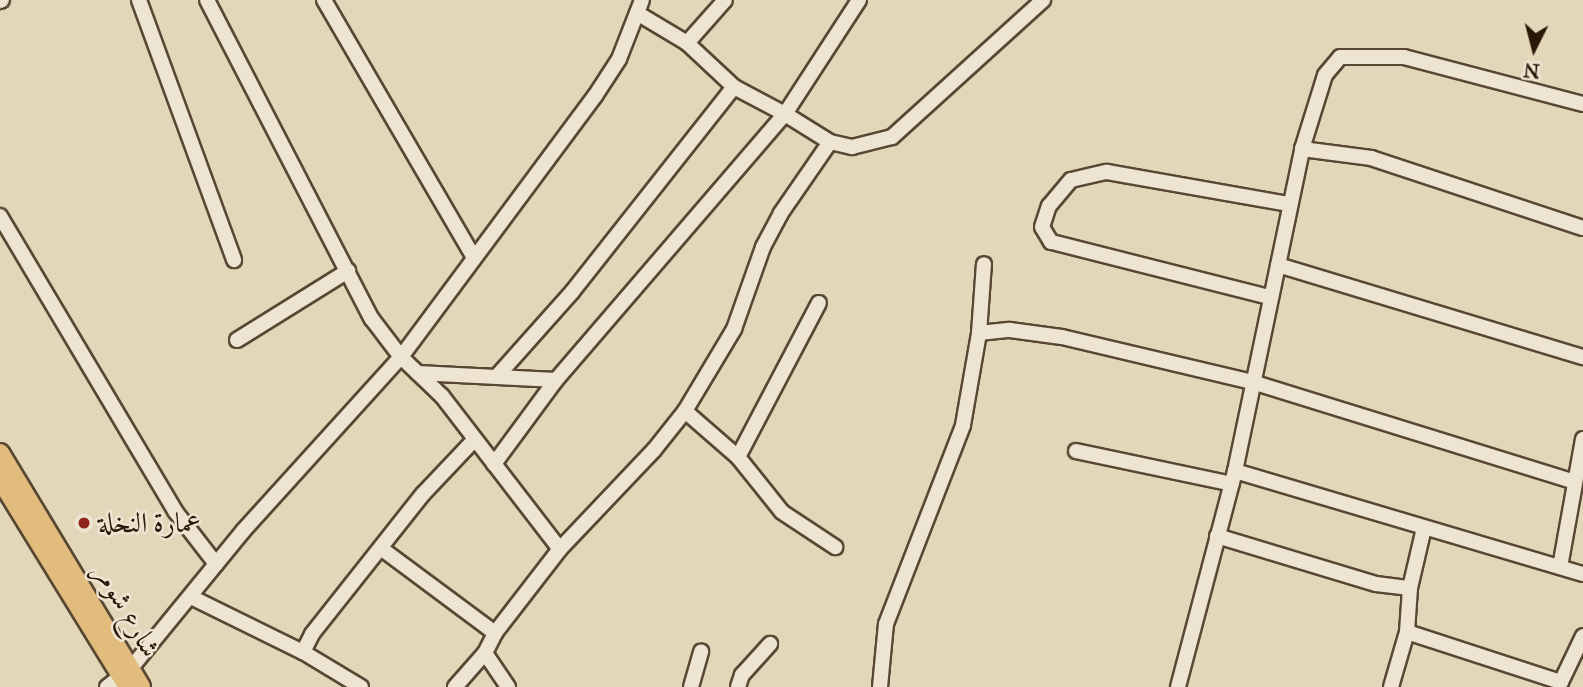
<!DOCTYPE html>
<html>
<head>
<meta charset="utf-8">
<style>
	body { margin:0 }
	#map { position:relative; width:1583px; height:687px; overflow:hidden; background:#e3d7ba; font-family:"IM FELL Great Primer",Amiri,serif }
	div>[style] { position:absolute }
	[style*='--x'] { left:calc(var(--x)*1px); top:calc(var(--y)*1px); width:calc(var(--w)*1px); rotate:calc(var(--a)*1deg) }
	.roads { filter:drop-shadow(2px 0 #584833) drop-shadow(-2px 0 #584833) drop-shadow(0 2px #584833) drop-shadow(0 -2px #584833) }
	.minor>* { height:14px; margin:-7px; padding:0 7px; transform-origin:7px; border-radius:7px; background:#ede5d2 }
	.major>* { height:18px; margin:-9px; padding:0 9px; transform-origin:9px; border-radius:9px; background:#e2bc7d }
	.dots>* { width:19px; height:19px; translate:-50% -50%; box-sizing:border-box; border:4px solid #ede5d2; border-radius:50% }
	span { translate:-50% -50%; white-space:nowrap; text-align:center; line-height:1.15; -webkit-text-stroke:5px #ede5d2; paint-order:stroke }
	.poi-label { font-size:28px; color:#2a1906 }
	.left { translate:0 -50%; text-align:left }
	.street-label { font-size:28px; color:#2a1906 }
	.north { position:absolute; left:1499px; top:14px; width:70px; height:70px; -webkit-text-stroke:5px #ede5d2; paint-order:stroke; rotate:186deg; font-size:19px; font-weight:700; line-height:28px; text-align:center; color:#2a1906 }
	.north::after { content:''; display:block; margin:auto; width:24px; height:32px; background:#2a1906; clip-path:polygon(50% 0,100% 100%,50% 72%,0 100%) }
</style>
</head>
<body>
<div id="map">
	<div class="roads">
		<div class="minor">
			<i style="--x:139;--y:0;--w:277;--a:69.9"></i>
			<i style="--x:207;--y:0;--w:359;--a:62.7"></i>
			<i style="--x:372;--y:319;--w:48;--a:52.7"></i>
			<i style="--x:401;--y:357;--w:57;--a:43.6"></i>
			<i style="--x:442;--y:396;--w:193;--a:52.4"></i>
			<i style="--x:324;--y:0;--w:296;--a:59.8"></i>
			<i style="--x:0;--y:1;--w:2;--a:-27"></i>
			<i style="--x:637;--y:13;--w:58;--a:31"></i>
			<i style="--x:687;--y:43;--w:64;--a:43.1"></i>
			<i style="--x:734;--y:87;--w:58;--a:27.9"></i>
			<i style="--x:785;--y:114;--w:136;--a:-57"></i>
			<i style="--x:687;--y:43;--w:57;--a:-48.5"></i>
			<i style="--x:1302;--y:149;--w:70;--a:7.4"></i>
			<i style="--x:1371;--y:158;--w:223;--a:18.3"></i>
			<i style="--x:0;--y:216;--w:343;--a:59.3"></i>
			<i style="--x:175;--y:511;--w:67;--a:52.3"></i>
			<i style="--x:1278;--y:265;--w:319;--a:16.8"></i>
			<i style="--x:1269;--y:297;--w:225;--a:-165.8"></i>
			<i style="--x:1051;--y:242;--w:17;--a:-121"></i>
			<i style="--x:1042;--y:227;--w:22;--a:-72"></i>
			<i style="--x:1049;--y:206;--w:34;--a:-50"></i>
			<i style="--x:1071;--y:180;--w:37;--a:-13"></i>
			<i style="--x:1107;--y:172;--w:185;--a:10"></i>
			<i style="--x:979;--y:333;--w:31;--a:-6"></i>
			<i style="--x:1010;--y:330;--w:52;--a:7.7"></i>
			<i style="--x:1062;--y:337;--w:195;--a:13.3"></i>
			<i style="--x:1252;--y:382;--w:335;--a:17.2"></i>
			<i style="--x:237;--y:340;--w:131;--a:-31.9"></i>
			<i style="--x:418;--y:373;--w:138;--a:2.9"></i>
			<i style="--x:556;--y:380;--w:351;--a:-49.3"></i>
			<i style="--x:785;--y:114;--w:53;--a:31.9"></i>
			<i style="--x:830;--y:142;--w:23;--a:13"></i>
			<i style="--x:852;--y:147;--w:41;--a:-14"></i>
			<i style="--x:892;--y:137;--w:204;--a:-42.2"></i>
			<i style="--x:499;--y:374;--w:110;--a:-48.3"></i>
			<i style="--x:572;--y:292;--w:261;--a:-51.7"></i>
			<i style="--x:685;--y:411;--w:70;--a:41"></i>
			<i style="--x:738;--y:457;--w:70;--a:51.3"></i>
			<i style="--x:782;--y:512;--w:64;--a:33.4"></i>
			<i style="--x:1076;--y:451;--w:159;--a:11.9"></i>
			<i style="--x:738;--y:457;--w:174;--a:-62.3"></i>
			<i style="--x:494;--y:464;--w:104;--a:-53.6"></i>
			<i style="--x:1235;--y:471;--w:363;--a:16.5"></i>
			<i style="--x:1217;--y:536;--w:166;--a:16.8"></i>
			<i style="--x:1376;--y:584;--w:34;--a:7"></i>
			<i style="--x:382;--y:549;--w:141;--a:36.6"></i>
			<i style="--x:1560;--y:567;--w:130;--a:-79.8"></i>
			<i style="--x:191;--y:597;--w:125;--a:26.2"></i>
			<i style="--x:1407;--y:632;--w:162;--a:18"></i>
			<i style="--x:1561;--y:682;--w:51;--a:-64.4"></i>
			<i style="--x:485;--y:653;--w:41;--a:55.9"></i>
			<i style="--x:107;--y:687;--w:31;--a:-38"></i>
			<i style="--x:131;--y:668;--w:177;--a:-50.7"></i>
			<i style="--x:243;--y:531;--w:235;--a:-47.8"></i>
			<i style="--x:401;--y:357;--w:325;--a:-53.4"></i>
			<i style="--x:595;--y:96;--w:44;--a:-57"></i>
			<i style="--x:619;--y:59;--w:63;--a:-68.7"></i>
			<i style="--x:361;--y:687;--w:68;--a:-148.9"></i>
			<i style="--x:303;--y:652;--w:20;--a:-63"></i>
			<i style="--x:312;--y:634;--w:179;--a:-51.6"></i>
			<i style="--x:423;--y:494;--w:74;--a:-46.6"></i>
			<i style="--x:455;--y:687;--w:45;--a:-48.6"></i>
			<i style="--x:485;--y:653;--w:22;--a:-63"></i>
			<i style="--x:495;--y:633;--w:106;--a:-52.3"></i>
			<i style="--x:560;--y:549;--w:137;--a:-46.5"></i>
			<i style="--x:654;--y:450;--w:50;--a:-51.5"></i>
			<i style="--x:685;--y:411;--w:96;--a:-59.1"></i>
			<i style="--x:734;--y:329;--w:87;--a:-70.5"></i>
			<i style="--x:763;--y:247;--w:38;--a:-62"></i>
			<i style="--x:781;--y:213;--w:86;--a:-55.4"></i>
			<i style="--x:691;--y:687;--w:37;--a:-74"></i>
			<i style="--x:738;--y:687;--w:13;--a:-72"></i>
			<i style="--x:742;--y:675;--w:42;--a:-47.9"></i>
			<i style="--x:880;--y:687;--w:63;--a:-84.6"></i>
			<i style="--x:886;--y:624;--w:213;--a:-68.8"></i>
			<i style="--x:963;--y:425;--w:93;--a:-80.1"></i>
			<i style="--x:979;--y:333;--w:69;--a:-85.9"></i>
			<i style="--x:1178;--y:687;--w:223;--a:-75.2"></i>
			<i style="--x:1235;--y:471;--w:329;--a:-78.2"></i>
			<i style="--x:1302;--y:149;--w:77;--a:-72.7"></i>
			<i style="--x:1325;--y:75;--w:23;--a:-50"></i>
			<i style="--x:1340;--y:57;--w:64;--a:0"></i>
			<i style="--x:1404;--y:57;--w:185;--a:14.7"></i>
			<i style="--x:1391;--y:687;--w:57;--a:-73.8"></i>
			<i style="--x:1407;--y:632;--w:44;--a:-86.1"></i>
			<i style="--x:1410;--y:588;--w:62;--a:-76.9"></i>
		</div>
		<div class="major">
			<i style="--x:0;--y:453;--w:273;--a:58.9"></i>
			<i style="--x:0;--y:479;--w:244;--a:58.4"></i>
		</div>
	</div>
	<div class="dots">
		<i style="left:84px;top:523px;background:#8f2418"></i>
	</div>
	<div class="poi-label">
		<span class="left" style="left:98px;top:523px">عمارة النخلة</span>
	</div>
	<div class="street-label">
		<span style="left:127px;top:610px;rotate:60deg">شارع شومر</span>
	</div>
	<div class="north">N</div>
</div>
</body>
</html>
